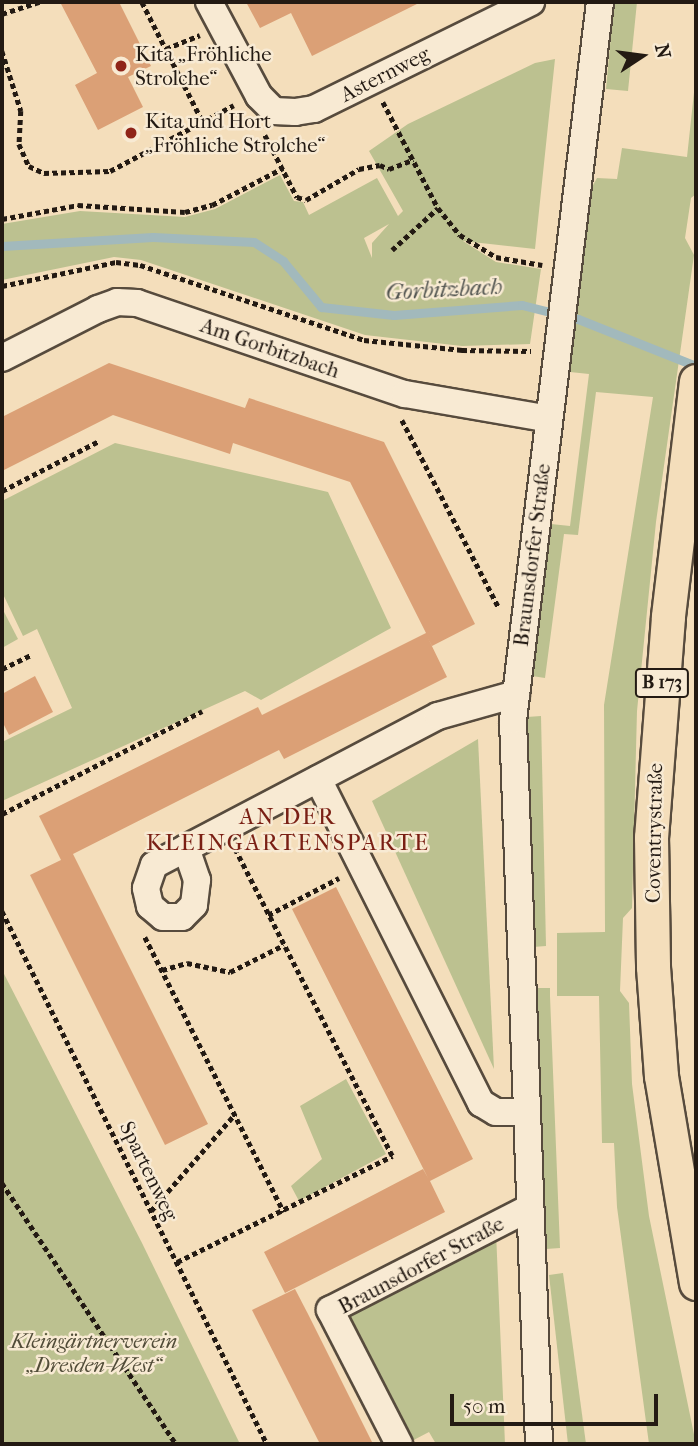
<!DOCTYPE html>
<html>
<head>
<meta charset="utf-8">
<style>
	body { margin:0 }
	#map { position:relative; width:698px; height:1446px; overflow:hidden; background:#f4debb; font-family:"IM FELL French Canon",serif }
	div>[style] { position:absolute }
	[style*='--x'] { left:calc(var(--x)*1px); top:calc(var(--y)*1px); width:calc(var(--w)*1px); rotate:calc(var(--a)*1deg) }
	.green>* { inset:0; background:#bcc190 }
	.stream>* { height:9px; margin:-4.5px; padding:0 4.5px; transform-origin:4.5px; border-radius:4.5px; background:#a2b9bc }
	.building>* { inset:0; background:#dba076 }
	.path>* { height:4.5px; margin-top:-2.25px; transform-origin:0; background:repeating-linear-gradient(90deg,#231a13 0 5px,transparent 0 8.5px) }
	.roads { filter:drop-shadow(2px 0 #574b3d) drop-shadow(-2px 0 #574b3d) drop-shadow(0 2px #574b3d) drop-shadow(0 -2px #574b3d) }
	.minor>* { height:26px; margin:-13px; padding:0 13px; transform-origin:13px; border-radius:13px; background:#f8ead3 }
	.major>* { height:33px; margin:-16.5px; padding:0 16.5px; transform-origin:16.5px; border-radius:16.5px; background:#f4debb }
	.dots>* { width:19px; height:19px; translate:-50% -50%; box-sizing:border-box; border:4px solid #f8ead3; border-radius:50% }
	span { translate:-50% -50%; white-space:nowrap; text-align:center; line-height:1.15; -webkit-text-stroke:5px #f8ead3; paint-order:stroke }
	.shield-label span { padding:2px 5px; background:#f8ead3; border:2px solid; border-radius:5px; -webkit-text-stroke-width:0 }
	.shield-label { font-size:19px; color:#231a13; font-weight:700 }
	.poi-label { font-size:21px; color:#231a13 }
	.left { translate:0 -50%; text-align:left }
	.street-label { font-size:21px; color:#231a13 }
	.park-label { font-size:21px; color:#514c38; font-style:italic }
	.water-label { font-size:23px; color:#4f524e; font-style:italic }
	.neighbourhood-label { font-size:23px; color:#7a1f14; letter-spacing:2px }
	.frame { position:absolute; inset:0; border:4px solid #231a13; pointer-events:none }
	.north { position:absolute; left:607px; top:21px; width:70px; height:70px; -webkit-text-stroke:5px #f8ead3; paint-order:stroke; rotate:77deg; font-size:19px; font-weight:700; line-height:28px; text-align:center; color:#231a13 }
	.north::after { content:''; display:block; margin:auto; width:24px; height:32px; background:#231a13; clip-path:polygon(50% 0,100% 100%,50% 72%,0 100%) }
	.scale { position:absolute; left:450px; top:1394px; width:208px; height:32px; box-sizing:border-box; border:4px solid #231a13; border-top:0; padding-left:9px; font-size:21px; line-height:24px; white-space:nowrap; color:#231a13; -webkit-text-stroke:5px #f8ead3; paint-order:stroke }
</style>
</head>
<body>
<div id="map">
	<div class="green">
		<i style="clip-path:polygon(614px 2px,637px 2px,628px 91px,606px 89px)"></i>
		<i style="clip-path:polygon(evenodd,555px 59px,535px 249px,463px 241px,496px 262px,541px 269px,530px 344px,462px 346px,365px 335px,141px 260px,114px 257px,2px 280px,2px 224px,80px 211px,185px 217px,215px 209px,280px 175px,294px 201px,303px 202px,309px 215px,377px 178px,398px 216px,403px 211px,369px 151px,408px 124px,535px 63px,555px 59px,389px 224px,372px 243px,372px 258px,364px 238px,389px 224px)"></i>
		<i style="clip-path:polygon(696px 74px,696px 194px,691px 198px,685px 238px,694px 255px,656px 522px,637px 711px,632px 908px,623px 918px,620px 991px,629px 1003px,632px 1084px,649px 1216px,696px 1444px,649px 1444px,617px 1207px,614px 1143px,602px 1143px,599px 996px,557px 996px,557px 933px,605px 932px,604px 705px,653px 397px,596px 392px,578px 535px,564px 534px,545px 678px,532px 676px,551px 524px,570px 526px,589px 374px,570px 372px,592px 187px,597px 178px,617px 179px,622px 148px,687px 157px)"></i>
		<i style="clip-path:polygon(115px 443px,328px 492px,391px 628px,261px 700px,245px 691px,2px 801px,2px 742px,72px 708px,37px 629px,23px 636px,2px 592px,2px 501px)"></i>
		<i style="clip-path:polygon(2px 608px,18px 639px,2px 648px)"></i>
		<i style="clip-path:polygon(541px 716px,546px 946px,533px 947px,527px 717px)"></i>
		<i style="clip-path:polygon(478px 739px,494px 1069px,372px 801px)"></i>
		<i style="clip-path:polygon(2px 970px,142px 1243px,240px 1444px,2px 1444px)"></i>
		<i style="clip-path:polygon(535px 988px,550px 988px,550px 996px,560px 1248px,546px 1249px)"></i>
		<i style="clip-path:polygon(346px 1079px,386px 1154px,299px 1201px,291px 1186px,322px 1159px,300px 1106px)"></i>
		<i style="clip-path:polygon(496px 1232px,505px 1444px,436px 1444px,429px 1432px,406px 1444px,339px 1312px)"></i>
		<i style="clip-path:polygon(563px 1273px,586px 1444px,568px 1444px,549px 1275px)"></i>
	</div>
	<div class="stream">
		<i style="--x:2;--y:246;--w:151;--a:-3.4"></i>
		<i style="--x:153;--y:237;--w:101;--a:2.8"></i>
		<i style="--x:254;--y:242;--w:35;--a:33"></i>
		<i style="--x:283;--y:261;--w:60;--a:50.4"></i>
		<i style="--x:321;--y:307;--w:73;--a:6.3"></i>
		<i style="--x:394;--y:315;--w:128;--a:-4.5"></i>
		<i style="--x:522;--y:305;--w:58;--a:14"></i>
		<i style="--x:578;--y:319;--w:127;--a:21.7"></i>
	</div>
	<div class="building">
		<i style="clip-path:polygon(60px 2px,119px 2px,151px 66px,128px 77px,143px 107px,98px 130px,75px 85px,97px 73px)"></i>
		<i style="clip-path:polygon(246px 2px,421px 2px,312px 56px,291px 13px,260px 28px)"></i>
		<i style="clip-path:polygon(109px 363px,245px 408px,249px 398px,384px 442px,475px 624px,432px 646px,427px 636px,447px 677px,284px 759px,279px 750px,73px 854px,208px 1124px,165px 1145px,30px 875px,61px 860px,39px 816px,258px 707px,262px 715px,426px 633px,350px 482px,233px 443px,230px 454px,113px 415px,2px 471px,2px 417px)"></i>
		<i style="clip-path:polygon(35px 676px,53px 712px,9px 735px,2px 721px,2px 694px)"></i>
		<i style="clip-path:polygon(336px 887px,473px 1159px,430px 1181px,445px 1212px,285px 1293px,264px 1252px,423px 1169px,428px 1178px,292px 909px)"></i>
		<i style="clip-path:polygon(295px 1289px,308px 1314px,373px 1444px,320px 1444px,252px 1310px)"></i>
	</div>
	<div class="path">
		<i style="--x:142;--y:2;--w:135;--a:63.1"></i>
		<i style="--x:2;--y:14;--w:40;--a:-18"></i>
		<i style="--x:2;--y:51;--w:63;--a:72.4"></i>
		<i style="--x:21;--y:111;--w:33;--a:93"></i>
		<i style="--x:19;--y:144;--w:24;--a:66"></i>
		<i style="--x:29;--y:166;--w:17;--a:25"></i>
		<i style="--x:44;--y:173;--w:66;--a:-1.7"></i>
		<i style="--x:110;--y:171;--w:140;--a:-28"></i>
		<i style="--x:158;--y:52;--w:45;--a:-22"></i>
		<i style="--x:383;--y:102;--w:119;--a:62.6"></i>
		<i style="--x:438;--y:208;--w:35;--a:51"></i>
		<i style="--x:460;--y:235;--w:42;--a:31.4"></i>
		<i style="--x:496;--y:257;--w:47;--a:9.9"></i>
		<i style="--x:265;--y:135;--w:70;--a:62.7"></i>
		<i style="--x:297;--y:197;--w:9;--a:18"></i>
		<i style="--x:306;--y:200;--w:61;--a:-30.3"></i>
		<i style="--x:359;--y:169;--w:21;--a:-11"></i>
		<i style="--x:380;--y:165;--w:10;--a:24"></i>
		<i style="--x:389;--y:169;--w:26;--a:-21"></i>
		<i style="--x:2;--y:219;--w:77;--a:-10.4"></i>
		<i style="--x:78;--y:205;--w:107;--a:3.7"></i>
		<i style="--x:185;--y:212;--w:28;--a:-15"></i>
		<i style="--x:212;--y:205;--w:80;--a:-27.5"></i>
		<i style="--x:392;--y:250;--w:62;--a:-42.4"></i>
		<i style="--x:2;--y:286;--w:116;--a:-11.9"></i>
		<i style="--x:116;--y:262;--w:24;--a:7"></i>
		<i style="--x:140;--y:265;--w:236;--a:18.5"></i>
		<i style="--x:364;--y:340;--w:99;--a:5.8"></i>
		<i style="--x:462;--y:350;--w:69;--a:0.8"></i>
		<i style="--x:402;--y:420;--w:212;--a:62.7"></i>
		<i style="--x:2;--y:491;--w:109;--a:-27.3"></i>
		<i style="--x:2;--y:669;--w:32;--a:-26"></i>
		<i style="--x:2;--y:814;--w:225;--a:-27.2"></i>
		<i style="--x:2;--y:911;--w:595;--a:63.56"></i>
		<i style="--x:268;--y:915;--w:80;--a:-27.5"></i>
		<i style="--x:145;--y:937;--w:308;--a:63.2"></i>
		<i style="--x:162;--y:970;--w:26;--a:-16"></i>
		<i style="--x:187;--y:963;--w:44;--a:11.8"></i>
		<i style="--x:230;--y:972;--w:60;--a:-26.6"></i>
		<i style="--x:2;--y:1183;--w:314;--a:56.3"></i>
		<i style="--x:151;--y:1211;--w:128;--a:-49.1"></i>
		<i style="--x:177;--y:1262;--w:240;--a:-26.2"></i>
		<i style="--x:392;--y:1156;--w:343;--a:-117.1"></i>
	</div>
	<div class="roads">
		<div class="minor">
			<i style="--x:209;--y:2;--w:106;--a:62"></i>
			<i style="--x:259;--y:96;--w:21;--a:45"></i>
			<i style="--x:274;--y:111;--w:21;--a:3"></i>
			<i style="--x:295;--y:112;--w:19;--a:-9"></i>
			<i style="--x:314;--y:109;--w:242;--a:-26.2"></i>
			<i style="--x:2;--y:358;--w:108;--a:-27"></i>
			<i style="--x:98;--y:309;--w:20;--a:-20"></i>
			<i style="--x:117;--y:302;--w:20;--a:3"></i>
			<i style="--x:137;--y:303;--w:283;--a:18.8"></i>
			<i style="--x:405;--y:394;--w:146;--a:9.8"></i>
			<i style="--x:318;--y:779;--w:363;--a:63.3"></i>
			<i style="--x:481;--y:1103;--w:17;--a:31"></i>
			<i style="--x:496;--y:1112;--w:30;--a:0"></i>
			<i style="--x:186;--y:848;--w:34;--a:71"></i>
			<i style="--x:197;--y:880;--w:25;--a:97"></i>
			<i style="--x:194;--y:905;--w:17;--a:135"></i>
			<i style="--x:182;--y:917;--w:19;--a:180"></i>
			<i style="--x:163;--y:917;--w:17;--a:-140"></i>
			<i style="--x:150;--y:906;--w:18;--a:-103"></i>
			<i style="--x:146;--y:888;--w:24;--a:-71"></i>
			<i style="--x:154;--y:865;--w:321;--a:-27.7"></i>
			<i style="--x:438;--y:716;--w:81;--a:-15.8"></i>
			<i style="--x:399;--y:1444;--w:151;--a:-117.2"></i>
			<i style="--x:330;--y:1310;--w:224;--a:-27.1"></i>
			<i style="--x:539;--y:1444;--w:724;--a:-92.06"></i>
			<i style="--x:513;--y:720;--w:723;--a:-83.09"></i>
		</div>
		<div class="major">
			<i style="--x:696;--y:381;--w:238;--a:96.8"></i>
			<i style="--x:668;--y:617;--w:221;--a:94.4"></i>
			<i style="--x:651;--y:837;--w:130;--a:89.1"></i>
			<i style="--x:653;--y:967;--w:109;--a:85.8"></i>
			<i style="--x:661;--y:1076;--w:210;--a:80.4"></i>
		</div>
	</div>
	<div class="dots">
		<i style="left:121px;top:66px;background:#8f2418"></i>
		<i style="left:131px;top:133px;background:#8f2418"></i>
	</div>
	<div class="shield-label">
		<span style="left:662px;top:683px">B 173</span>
	</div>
	<div class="poi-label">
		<span class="left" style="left:135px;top:66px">Kita „Fröhliche<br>Strolche“</span>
		<span class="left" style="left:145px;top:133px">Kita und Hort<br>„Fröhliche Strolche“</span>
	</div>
	<div class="street-label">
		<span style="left:385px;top:74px;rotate:-27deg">Asternweg</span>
		<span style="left:270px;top:348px;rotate:19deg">Am Gorbitzbach</span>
		<span style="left:532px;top:555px;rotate:-83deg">Braunsdorfer Straße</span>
		<span style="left:654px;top:833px;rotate:-89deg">Coventrystraße</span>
		<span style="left:149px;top:1171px;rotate:64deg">Spartenweg</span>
		<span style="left:421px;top:1265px;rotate:-28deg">Braunsdorfer Straße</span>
	</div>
	<div class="park-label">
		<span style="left:94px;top:1353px">Kleingärtnerverein<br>„Dresden-West“</span>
	</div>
	<div class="water-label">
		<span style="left:444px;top:290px;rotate:-3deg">Gorbitzbach</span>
	</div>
	<div class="neighbourhood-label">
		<span style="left:288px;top:830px">AN DER<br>KLEINGARTENSPARTE</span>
	</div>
	<div class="frame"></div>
	<div class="north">N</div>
	<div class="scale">50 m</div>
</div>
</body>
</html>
